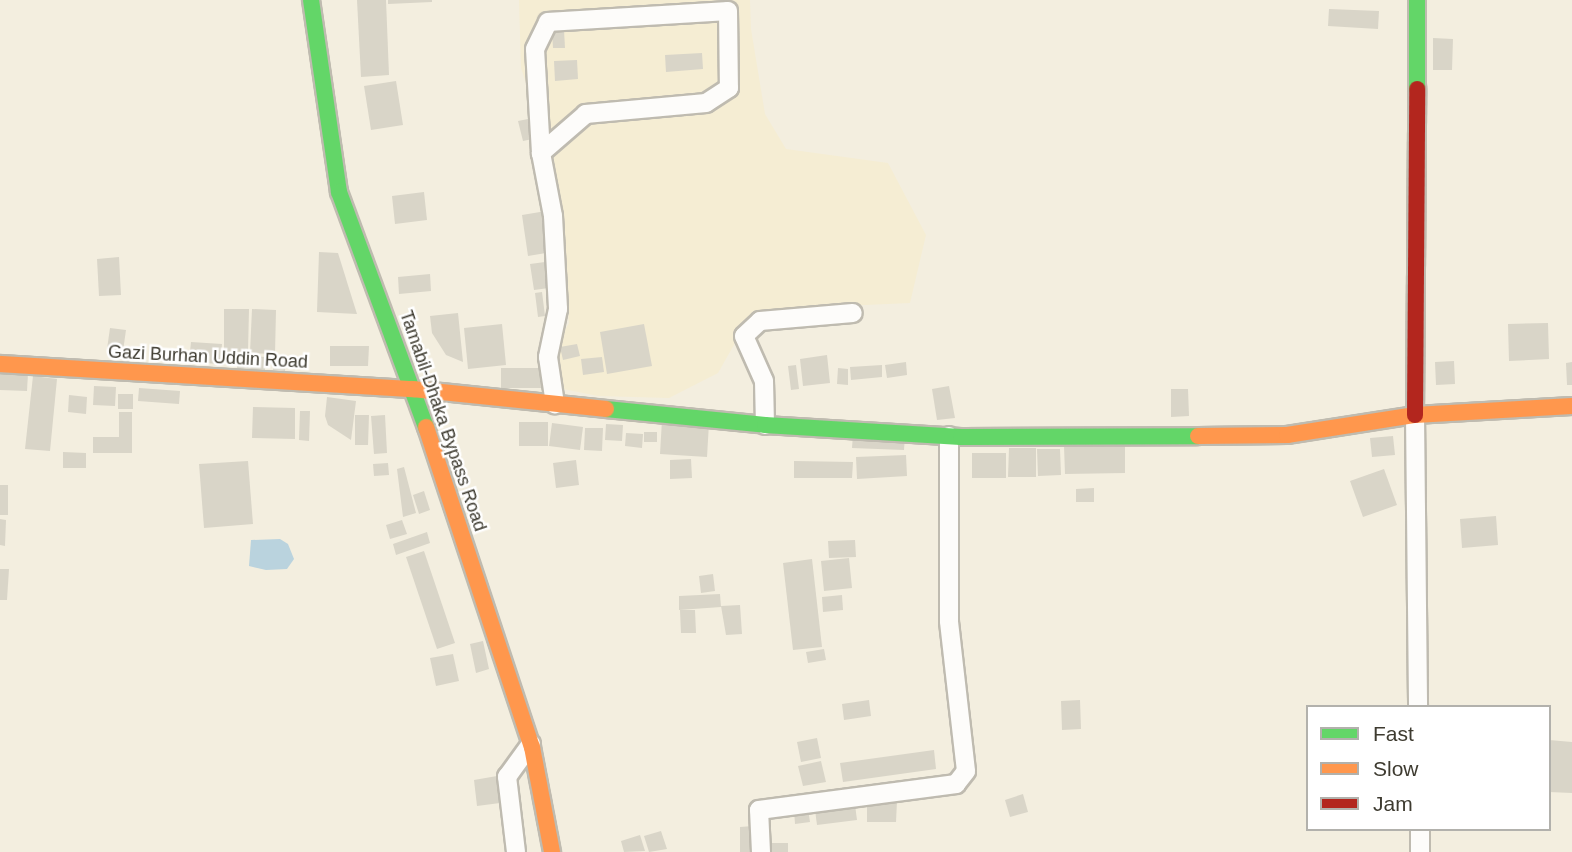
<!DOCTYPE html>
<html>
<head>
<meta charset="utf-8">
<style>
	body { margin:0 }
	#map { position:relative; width:1572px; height:852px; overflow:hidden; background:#f3eedf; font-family:Arial,sans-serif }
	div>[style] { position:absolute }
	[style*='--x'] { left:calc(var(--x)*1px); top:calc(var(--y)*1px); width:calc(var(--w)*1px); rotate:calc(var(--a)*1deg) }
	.built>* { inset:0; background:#f5edd3 }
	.water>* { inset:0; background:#bad3de }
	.building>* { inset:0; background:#d9d5c8 }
	.roads { filter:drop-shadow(2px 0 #bfbbb0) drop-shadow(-2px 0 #bfbbb0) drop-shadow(0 2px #bfbbb0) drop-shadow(0 -2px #bfbbb0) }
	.street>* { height:18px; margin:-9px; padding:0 9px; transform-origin:9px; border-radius:9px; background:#fdfcfa }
	.fast>* { height:16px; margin:-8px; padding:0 8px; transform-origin:8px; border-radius:8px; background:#63d668 }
	.slow>* { height:16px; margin:-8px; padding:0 8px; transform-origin:8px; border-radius:8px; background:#ff974d }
	.jam>* { height:16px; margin:-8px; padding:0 8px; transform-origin:8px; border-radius:8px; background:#b3261e }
	span { translate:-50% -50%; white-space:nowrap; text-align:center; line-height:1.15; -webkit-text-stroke:5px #fff; paint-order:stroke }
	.street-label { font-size:18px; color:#3e3b30 }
	.legend { position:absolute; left:1306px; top:705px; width:245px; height:126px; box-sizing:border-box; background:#fff; border:2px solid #b2b1ac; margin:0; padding:9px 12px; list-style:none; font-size:21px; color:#3e3b30 }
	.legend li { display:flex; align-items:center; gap:14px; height:35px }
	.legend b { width:35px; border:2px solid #b2b1ac }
</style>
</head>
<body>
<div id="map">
	<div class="built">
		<i style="clip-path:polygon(519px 0,750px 0,751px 29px,765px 114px,786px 149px,888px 163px,926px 235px,910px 303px,821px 307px,748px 320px,718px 373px,669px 398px,598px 396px,558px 388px,554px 375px,557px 344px,569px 323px,558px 208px,550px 153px,521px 68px)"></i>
	</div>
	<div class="water">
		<i style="clip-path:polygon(280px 539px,288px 544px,294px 559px,287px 569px,266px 570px,249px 566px,251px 540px)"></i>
	</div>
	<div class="building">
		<i style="clip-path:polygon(357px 0,386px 0,389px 75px,361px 77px)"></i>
		<i style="clip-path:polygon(388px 0,432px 0,432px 2px,388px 4px)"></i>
		<i style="clip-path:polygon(1329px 9px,1379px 11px,1378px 29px,1328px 26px)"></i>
		<i style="clip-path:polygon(564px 30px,565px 48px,553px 48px,552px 31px)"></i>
		<i style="clip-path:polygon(1433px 38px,1453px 39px,1452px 70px,1433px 70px)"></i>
		<i style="clip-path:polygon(702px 53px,703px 69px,666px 72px,665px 55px)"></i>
		<i style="clip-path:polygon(577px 60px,578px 79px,555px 81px,554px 61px)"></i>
		<i style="clip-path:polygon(396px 81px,403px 125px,371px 130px,364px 86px)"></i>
		<i style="clip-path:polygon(533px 118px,537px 138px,523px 141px,518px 121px)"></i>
		<i style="clip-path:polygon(424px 192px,427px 220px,395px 224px,392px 196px)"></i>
		<i style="clip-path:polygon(546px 211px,552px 252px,528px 256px,522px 215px)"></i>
		<i style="clip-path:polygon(319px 252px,338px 253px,357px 314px,317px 312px)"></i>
		<i style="clip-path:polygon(119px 257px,121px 295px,99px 296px,97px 259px)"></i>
		<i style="clip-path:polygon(545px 262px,549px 288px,534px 290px,530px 264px)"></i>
		<i style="clip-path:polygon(430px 274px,431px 291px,399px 294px,398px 277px)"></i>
		<i style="clip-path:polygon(542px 292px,545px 316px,538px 317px,535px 293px)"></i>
		<i style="clip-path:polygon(224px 309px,249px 309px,248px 352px,224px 352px)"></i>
		<i style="clip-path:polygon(252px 309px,276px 310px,275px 354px,250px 353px)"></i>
		<i style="clip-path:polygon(458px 313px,463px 362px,446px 355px,432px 333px,430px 316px)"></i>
		<i style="clip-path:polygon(1548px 323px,1549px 359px,1509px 361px,1508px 324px)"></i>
		<i style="clip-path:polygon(502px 324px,506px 365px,468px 369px,464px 328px)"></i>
		<i style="clip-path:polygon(644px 324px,652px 366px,607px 374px,600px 332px)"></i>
		<i style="clip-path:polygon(110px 328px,126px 330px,123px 351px,107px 349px)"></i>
		<i style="clip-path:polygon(191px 342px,222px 344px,220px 364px,189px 362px)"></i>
		<i style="clip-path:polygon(577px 344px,580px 356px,563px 360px,560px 347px)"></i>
		<i style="clip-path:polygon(330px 346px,369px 346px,368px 366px,330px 366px)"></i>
		<i style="clip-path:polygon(238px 355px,266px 357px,265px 370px,237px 368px)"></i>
		<i style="clip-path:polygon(827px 355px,830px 383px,803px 386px,800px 359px)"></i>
		<i style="clip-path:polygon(602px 357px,604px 372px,583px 375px,581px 359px)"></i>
		<i style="clip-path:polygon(274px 358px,286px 358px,285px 371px,273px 370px)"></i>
		<i style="clip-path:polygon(1454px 361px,1455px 384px,1436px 385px,1435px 362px)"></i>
		<i style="clip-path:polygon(906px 362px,907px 375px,887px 378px,885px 365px)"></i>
		<i style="clip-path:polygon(1572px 362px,1572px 385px,1567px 385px,1566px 363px)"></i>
		<i style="clip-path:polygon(796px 365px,799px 389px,791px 390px,788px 366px)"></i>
		<i style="clip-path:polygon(882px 365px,882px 377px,851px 380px,850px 367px)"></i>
		<i style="clip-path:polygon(501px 368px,547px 368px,547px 388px,501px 388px)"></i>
		<i style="clip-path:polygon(838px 368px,848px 369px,848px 385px,837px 384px)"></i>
		<i style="clip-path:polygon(0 372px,28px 373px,27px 391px,0 390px)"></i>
		<i style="clip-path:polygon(33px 376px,57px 379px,50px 451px,25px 449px)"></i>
		<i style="clip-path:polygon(94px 386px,116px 387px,115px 406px,93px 405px)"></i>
		<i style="clip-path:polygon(949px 386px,955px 418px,937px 420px,932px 389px)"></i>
		<i style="clip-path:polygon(139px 388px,180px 391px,179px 404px,138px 401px)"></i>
		<i style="clip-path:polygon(1171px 389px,1188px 389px,1189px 416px,1171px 417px)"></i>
		<i style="clip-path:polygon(118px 394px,133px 394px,133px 409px,118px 409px)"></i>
		<i style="clip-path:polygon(69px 395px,87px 397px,86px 414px,68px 412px)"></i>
		<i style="clip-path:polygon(327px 397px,356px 401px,351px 440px,328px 425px,325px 416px)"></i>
		<i style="clip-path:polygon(253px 407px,295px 408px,295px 439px,252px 438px)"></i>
		<i style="clip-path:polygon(300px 411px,310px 411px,309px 441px,299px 440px)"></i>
		<i style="clip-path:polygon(119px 412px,132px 412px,132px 453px,93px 453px,93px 437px,119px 437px)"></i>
		<i style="clip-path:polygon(355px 415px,369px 415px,368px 445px,355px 445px)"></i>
		<i style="clip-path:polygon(385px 415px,387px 453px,374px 454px,371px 416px)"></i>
		<i style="clip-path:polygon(662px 420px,709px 423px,707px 457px,660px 454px)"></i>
		<i style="clip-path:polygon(519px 422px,548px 422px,548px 446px,519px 446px)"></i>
		<i style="clip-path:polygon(552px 423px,583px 427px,580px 450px,549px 446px)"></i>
		<i style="clip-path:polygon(606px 424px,623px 425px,622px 441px,605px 440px)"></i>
		<i style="clip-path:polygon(585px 428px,603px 428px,602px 451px,584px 450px)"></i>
		<i style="clip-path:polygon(644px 432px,657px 432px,657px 442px,644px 442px)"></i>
		<i style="clip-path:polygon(626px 433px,643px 434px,642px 448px,625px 446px)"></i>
		<i style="clip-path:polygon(853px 434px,905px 436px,904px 450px,852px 448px)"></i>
		<i style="clip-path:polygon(1393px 436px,1395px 455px,1372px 457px,1370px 438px)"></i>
		<i style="clip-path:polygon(1125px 445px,1125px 473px,1065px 474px,1064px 446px)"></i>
		<i style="clip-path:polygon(1009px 448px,1036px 448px,1036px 477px,1008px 477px)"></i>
		<i style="clip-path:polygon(1037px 449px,1060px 449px,1061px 475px,1038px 476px)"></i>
		<i style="clip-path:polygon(63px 452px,86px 453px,86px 468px,63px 468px)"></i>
		<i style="clip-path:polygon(972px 453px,1006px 453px,1006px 478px,972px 478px)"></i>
		<i style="clip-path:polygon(906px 455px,907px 476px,857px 479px,856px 457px)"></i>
		<i style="clip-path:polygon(691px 459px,692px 478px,670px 479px,670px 460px)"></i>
		<i style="clip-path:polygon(576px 460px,579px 485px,556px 488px,553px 463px)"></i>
		<i style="clip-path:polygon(248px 461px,253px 524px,204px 528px,199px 464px)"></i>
		<i style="clip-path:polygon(794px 461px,853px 462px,852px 478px,794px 478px)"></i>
		<i style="clip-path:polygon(388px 463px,389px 475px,374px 476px,373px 464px)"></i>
		<i style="clip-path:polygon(404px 467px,416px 513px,403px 517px,397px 469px)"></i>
		<i style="clip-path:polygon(1384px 469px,1397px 505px,1363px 517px,1350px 481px)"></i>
		<i style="clip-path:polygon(0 485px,8px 485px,8px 515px,0 515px)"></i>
		<i style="clip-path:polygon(1094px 488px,1094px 502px,1076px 502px,1076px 489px)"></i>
		<i style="clip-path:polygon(424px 491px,430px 510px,419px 514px,413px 495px)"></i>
		<i style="clip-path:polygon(1496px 516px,1498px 545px,1462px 548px,1460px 519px)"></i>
		<i style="clip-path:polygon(0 519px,6px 520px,5px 546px,0 545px)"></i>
		<i style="clip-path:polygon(402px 520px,407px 534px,390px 539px,386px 525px)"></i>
		<i style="clip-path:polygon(427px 532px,430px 543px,396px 555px,393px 544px)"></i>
		<i style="clip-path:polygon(855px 540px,856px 557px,829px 558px,828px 541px)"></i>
		<i style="clip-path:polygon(424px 551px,455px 643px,437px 649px,406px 557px)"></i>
		<i style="clip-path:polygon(849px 558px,852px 588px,824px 591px,821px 561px)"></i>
		<i style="clip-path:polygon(812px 559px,822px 647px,793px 650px,783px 563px)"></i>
		<i style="clip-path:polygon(0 569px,9px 569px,7px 600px,0 600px)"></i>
		<i style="clip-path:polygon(713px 574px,715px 591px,701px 593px,699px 576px)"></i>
		<i style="clip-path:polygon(720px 594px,721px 607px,679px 610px,679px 596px)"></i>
		<i style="clip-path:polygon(842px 595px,843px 610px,823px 612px,822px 597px)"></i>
		<i style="clip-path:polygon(740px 605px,742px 634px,726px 635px,721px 606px)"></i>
		<i style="clip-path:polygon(680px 610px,695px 610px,696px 633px,681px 633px)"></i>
		<i style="clip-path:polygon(483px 641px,489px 669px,476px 673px,470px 644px)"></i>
		<i style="clip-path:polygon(824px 649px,826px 660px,808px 663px,806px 652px)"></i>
		<i style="clip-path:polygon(453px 654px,459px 681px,436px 686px,430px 658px)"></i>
		<i style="clip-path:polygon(869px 700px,871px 716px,844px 720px,842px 704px)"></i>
		<i style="clip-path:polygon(1080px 700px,1081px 729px,1062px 730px,1061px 701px)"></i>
		<i style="clip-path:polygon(817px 738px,821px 758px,801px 762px,797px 742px)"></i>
		<i style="clip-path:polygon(1549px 740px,1572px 742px,1572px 793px,1549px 792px)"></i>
		<i style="clip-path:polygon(934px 750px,936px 769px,843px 782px,840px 763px)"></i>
		<i style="clip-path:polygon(821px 761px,826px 782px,803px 786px,798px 766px)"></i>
		<i style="clip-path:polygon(497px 776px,500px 803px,477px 806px,474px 780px)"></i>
		<i style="clip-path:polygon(1023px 794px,1028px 812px,1010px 817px,1005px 800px)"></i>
		<i style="clip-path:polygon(867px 801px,897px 801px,896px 822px,867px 822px)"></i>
		<i style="clip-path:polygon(855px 805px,857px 820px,817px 825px,815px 810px)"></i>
		<i style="clip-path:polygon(808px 809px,810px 822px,795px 824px,794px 810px)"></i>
		<i style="clip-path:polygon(753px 826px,753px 852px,740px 852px,740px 827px)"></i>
		<i style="clip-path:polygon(661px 831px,667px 849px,649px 852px,644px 836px)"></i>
		<i style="clip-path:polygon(640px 835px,645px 851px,624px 852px,621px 841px)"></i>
		<i style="clip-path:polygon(767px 843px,788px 843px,788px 852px,767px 852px)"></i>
	</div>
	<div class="roads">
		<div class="street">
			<i style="--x:541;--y:153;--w:104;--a:-93.3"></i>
			<i style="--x:535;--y:49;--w:30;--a:-64"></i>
			<i style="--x:548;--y:22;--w:180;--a:-3.5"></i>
			<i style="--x:728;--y:11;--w:77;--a:89.3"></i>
			<i style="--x:729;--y:88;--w:27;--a:147"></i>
			<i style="--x:706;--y:103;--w:121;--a:174.8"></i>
			<i style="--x:586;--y:114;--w:60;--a:139.1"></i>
			<i style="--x:541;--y:153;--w:64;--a:79.2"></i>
			<i style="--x:553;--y:216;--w:93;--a:86.9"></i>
			<i style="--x:558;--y:309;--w:49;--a:101.8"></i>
			<i style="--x:548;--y:357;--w:48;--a:81.5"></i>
			<i style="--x:1415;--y:415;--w:292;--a:89.4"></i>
			<i style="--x:765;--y:425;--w:44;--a:-91.3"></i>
			<i style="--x:764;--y:381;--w:49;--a:-114"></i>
			<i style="--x:744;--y:336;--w:22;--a:-43"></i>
			<i style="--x:760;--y:321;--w:93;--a:-4.9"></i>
			<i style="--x:1420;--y:829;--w:23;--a:90"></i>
			<i style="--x:516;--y:852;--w:76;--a:-96.8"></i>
			<i style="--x:507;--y:777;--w:41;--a:-54"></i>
			<i style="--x:761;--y:852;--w:42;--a:-92.7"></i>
			<i style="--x:759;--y:810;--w:199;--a:-7.5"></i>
			<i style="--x:956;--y:784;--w:16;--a:-52"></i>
			<i style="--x:966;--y:771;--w:151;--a:-96.5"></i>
			<i style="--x:949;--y:621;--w:185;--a:-90"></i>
		</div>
		<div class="fast">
			<i style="--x:311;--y:0;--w:194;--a:81.7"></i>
			<i style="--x:339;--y:192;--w:251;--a:69.7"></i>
			<i style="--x:1417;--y:89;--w:89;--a:-90"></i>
			<i style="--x:606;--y:409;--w:160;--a:5.7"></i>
			<i style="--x:765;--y:425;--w:196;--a:3.5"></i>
			<i style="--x:961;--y:437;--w:237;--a:-0.2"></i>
		</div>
		<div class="slow">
			<i style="--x:0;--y:364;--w:414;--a:3.5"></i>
			<i style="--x:413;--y:389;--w:194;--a:5.9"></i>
			<i style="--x:426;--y:427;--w:337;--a:71.7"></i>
			<i style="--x:532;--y:747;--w:107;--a:79.2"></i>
			<i style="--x:1198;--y:436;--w:89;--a:-0.6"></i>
			<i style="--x:1287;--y:435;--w:130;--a:-8.9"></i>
			<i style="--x:1415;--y:415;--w:157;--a:-3.3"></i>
		</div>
		<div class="jam">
			<i style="--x:1415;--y:415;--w:326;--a:-89.6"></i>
		</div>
	</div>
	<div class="street-label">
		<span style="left:208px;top:357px;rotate:3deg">Gazi Burhan Uddin Road</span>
		<span style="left:443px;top:421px;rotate:71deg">Tamabil-Dhaka Bypass Road</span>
	</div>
	<ul class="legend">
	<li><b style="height:9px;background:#63d668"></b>Fast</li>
	<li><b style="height:9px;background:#ff974d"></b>Slow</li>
	<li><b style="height:9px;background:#b3261e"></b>Jam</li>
	</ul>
</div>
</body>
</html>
